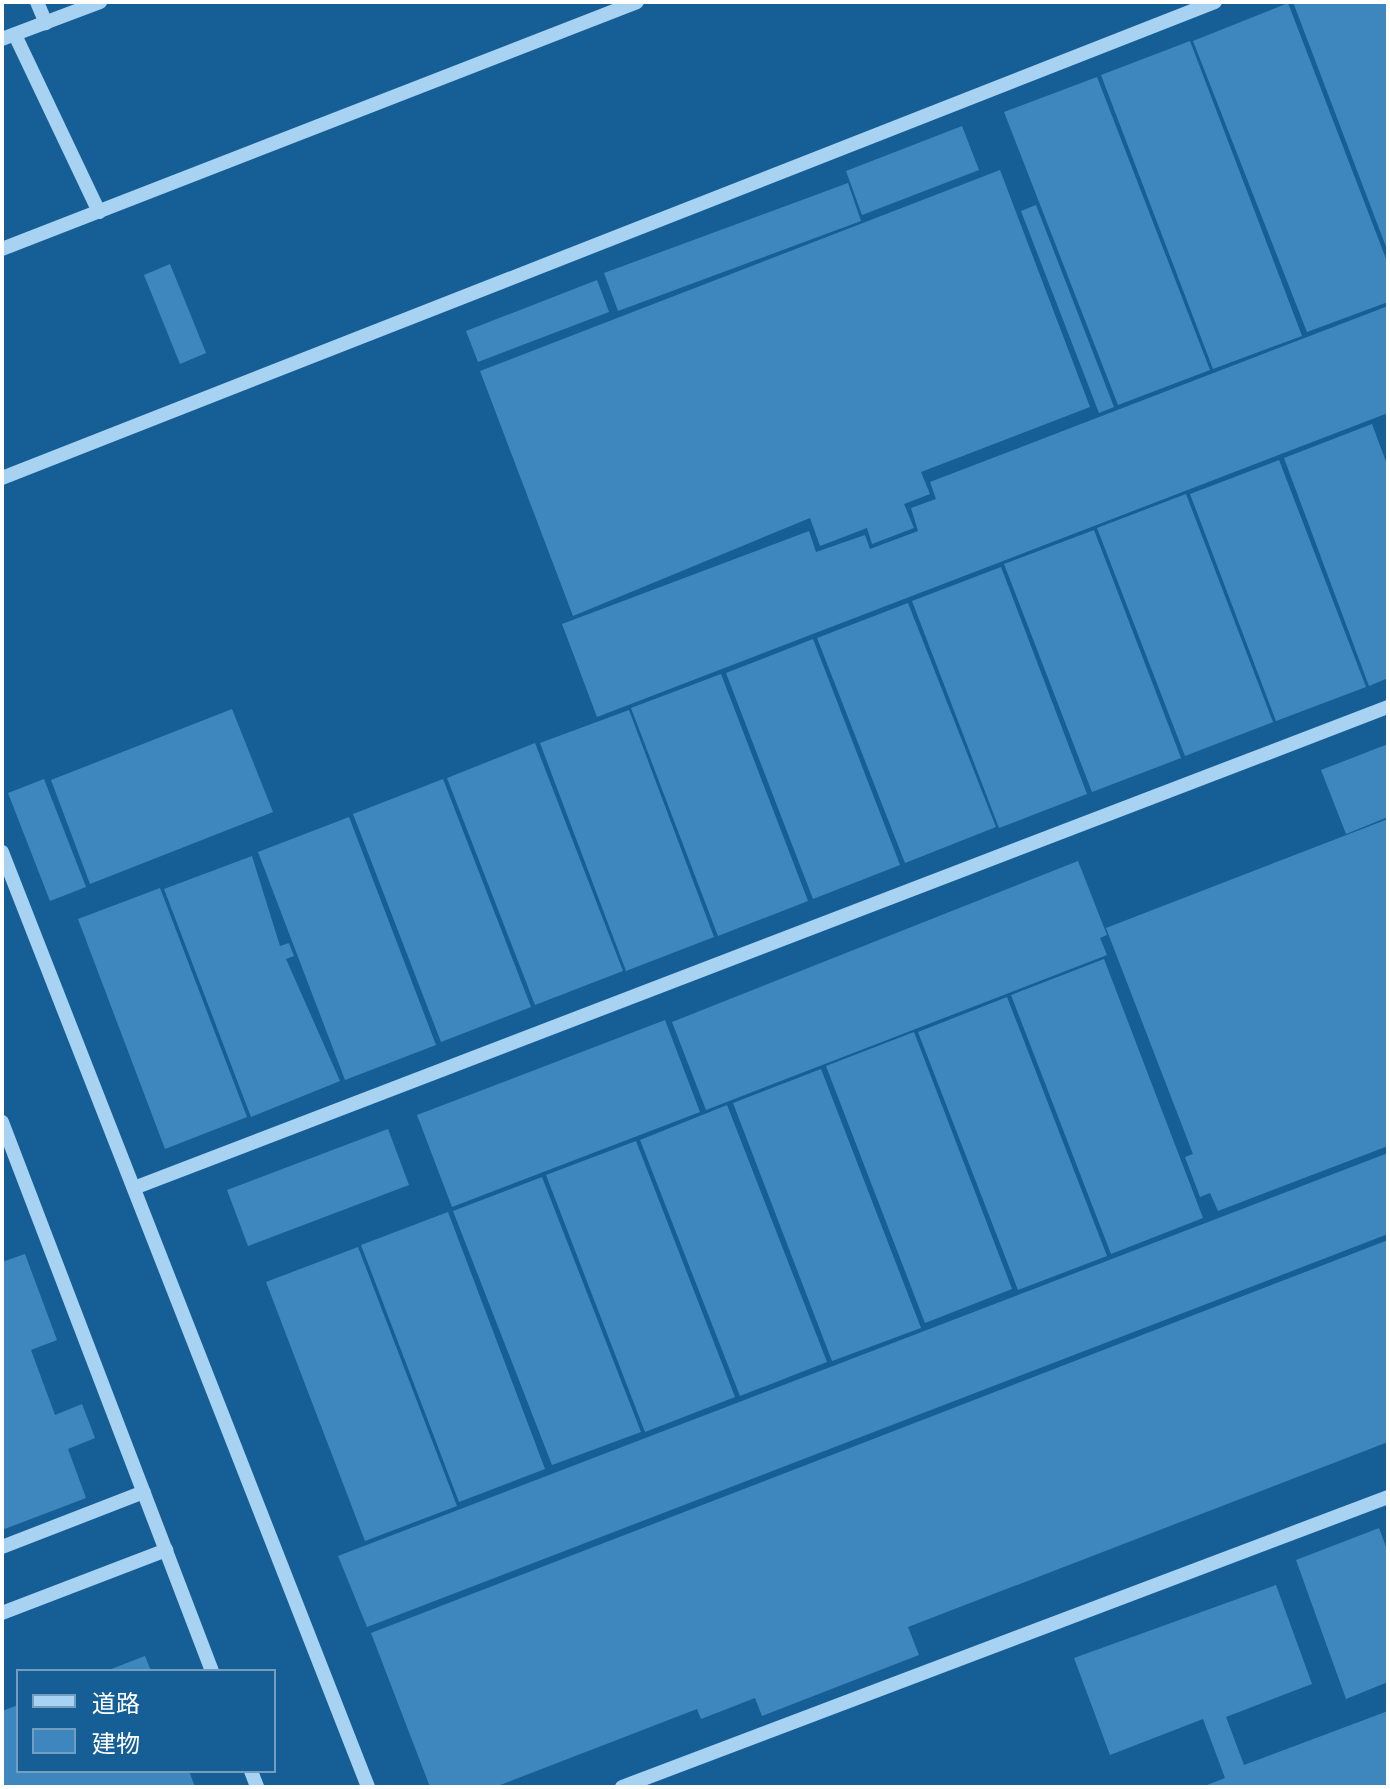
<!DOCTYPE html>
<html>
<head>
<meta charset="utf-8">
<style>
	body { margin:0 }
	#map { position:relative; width:1390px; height:1789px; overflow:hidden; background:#165e96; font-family:Figtree,"Noto Sans JP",sans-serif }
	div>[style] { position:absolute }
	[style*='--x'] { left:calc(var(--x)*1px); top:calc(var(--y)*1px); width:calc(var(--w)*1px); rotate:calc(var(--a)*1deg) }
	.building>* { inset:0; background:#3e87be }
	.minor>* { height:14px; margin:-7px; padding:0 7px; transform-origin:7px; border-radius:7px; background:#a7d2f1 }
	span { translate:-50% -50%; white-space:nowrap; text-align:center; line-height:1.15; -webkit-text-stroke:8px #165e96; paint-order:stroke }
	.frame { position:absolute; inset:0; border:4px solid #fff; pointer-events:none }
	.legend { position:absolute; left:16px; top:1669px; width:260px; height:104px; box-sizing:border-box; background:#165e96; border:2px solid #739ec0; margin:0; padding:10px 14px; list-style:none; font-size:24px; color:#fff }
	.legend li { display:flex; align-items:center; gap:16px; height:40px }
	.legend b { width:40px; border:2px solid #739ec0 }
</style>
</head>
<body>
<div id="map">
	<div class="building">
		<i style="clip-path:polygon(1293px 2px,1388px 2px,1388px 252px)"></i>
		<i style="clip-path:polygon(1288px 3px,1388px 264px,1388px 302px,1307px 332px,1193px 41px)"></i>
		<i style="clip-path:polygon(1190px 41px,1302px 336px,1213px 369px,1101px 75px)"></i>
		<i style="clip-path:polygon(1097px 77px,1210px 370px,1118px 405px,1004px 112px)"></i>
		<i style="clip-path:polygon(962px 126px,979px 170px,862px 215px,846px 171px)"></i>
		<i style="clip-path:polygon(1000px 170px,1090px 407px,921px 472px,930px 494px,904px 504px,914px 528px,872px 544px,867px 528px,820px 546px,810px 518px,573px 616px,480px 371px)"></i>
		<i style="clip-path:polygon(848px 183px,861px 221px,618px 311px,604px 273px)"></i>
		<i style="clip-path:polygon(1036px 205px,1114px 407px,1099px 413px,1021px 211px)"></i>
		<i style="clip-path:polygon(170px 264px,206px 353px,180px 364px,144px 275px)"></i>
		<i style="clip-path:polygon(597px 280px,609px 312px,478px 362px,466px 331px)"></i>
		<i style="clip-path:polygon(1388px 306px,1388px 413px,597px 717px,562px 624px,809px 531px,816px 552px,865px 535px,870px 549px,918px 531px,911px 508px,936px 499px,930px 482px)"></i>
		<i style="clip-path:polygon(1372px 424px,1388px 467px,1388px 678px,1369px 686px,1284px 458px)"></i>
		<i style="clip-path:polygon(1279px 460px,1366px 687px,1276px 721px,1190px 494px)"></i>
		<i style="clip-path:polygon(1186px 494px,1273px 722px,1185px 756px,1097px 528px)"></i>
		<i style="clip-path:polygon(1094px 530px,1181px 758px,1092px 792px,1004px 564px)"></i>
		<i style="clip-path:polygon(1001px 567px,1087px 794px,999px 828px,912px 601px)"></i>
		<i style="clip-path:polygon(908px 603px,996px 827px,905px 863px,817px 638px)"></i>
		<i style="clip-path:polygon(813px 639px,900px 865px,813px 899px,726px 673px)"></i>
		<i style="clip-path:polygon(721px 674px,808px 901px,718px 936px,631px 708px)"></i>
		<i style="clip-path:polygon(232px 709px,273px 812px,90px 884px,51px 780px)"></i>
		<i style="clip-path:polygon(629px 710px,714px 937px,626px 971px,540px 743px)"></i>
		<i style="clip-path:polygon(535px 743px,623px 971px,535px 1005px,447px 778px)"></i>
		<i style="clip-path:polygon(1388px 744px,1388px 817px,1346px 834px,1321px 770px)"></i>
		<i style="clip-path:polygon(44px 779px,86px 887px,50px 901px,8px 793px)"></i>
		<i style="clip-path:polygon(443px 779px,531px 1007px,441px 1042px,353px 814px)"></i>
		<i style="clip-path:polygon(349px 817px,436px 1045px,345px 1080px,258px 852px)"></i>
		<i style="clip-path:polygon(1388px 819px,1388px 1146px,1218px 1211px,1210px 1193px,1200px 1197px,1185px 1157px,1193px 1154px,1106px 928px)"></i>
		<i style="clip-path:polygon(252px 856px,280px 946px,289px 943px,294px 956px,286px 959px,340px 1081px,251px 1117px,164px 889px)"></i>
		<i style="clip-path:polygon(1078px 861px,1107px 935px,1100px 938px,1107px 955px,706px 1110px,672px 1022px)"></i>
		<i style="clip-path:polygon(160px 888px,247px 1117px,165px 1149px,78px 919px)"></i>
		<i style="clip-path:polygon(1104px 959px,1203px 1218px,1111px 1254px,1011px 995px)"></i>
		<i style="clip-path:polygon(1007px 997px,1107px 1256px,1018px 1290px,918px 1032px)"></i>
		<i style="clip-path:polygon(665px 1020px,700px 1112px,452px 1207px,417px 1115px)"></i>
		<i style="clip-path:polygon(914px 1032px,1012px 1289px,925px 1323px,826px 1066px)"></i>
		<i style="clip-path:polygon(821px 1069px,921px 1328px,832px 1361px,733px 1103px)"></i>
		<i style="clip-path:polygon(727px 1105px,827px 1362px,740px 1396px,640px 1140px)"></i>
		<i style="clip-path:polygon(388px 1129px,409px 1185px,248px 1246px,227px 1190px)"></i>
		<i style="clip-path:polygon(636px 1141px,735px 1397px,645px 1432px,546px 1175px)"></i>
		<i style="clip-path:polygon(1388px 1153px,1388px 1234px,367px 1627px,338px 1556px)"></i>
		<i style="clip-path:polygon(542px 1177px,641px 1432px,552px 1465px,453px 1211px)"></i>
		<i style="clip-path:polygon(448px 1212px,545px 1469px,459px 1502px,361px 1245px)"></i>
		<i style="clip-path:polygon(1388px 1240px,1388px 1442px,908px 1627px,919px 1655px,762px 1716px,755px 1698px,701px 1719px,697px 1709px,495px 1787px,430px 1787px,371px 1633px)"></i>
		<i style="clip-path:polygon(358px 1247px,457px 1506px,365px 1541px,266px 1282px)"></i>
		<i style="clip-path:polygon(25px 1254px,57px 1340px,31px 1350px,55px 1415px,82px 1404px,95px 1438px,68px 1449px,86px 1498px,2px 1530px,2px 1262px)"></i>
		<i style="clip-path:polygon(1379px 1528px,1388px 1552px,1388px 1682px,1346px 1699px,1296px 1560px)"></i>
		<i style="clip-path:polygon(1276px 1585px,1312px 1684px,1226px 1717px,1244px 1765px,1388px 1711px,1388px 1787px,1202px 1787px,1225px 1778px,1203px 1719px,1110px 1755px,1074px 1658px)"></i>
		<i style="clip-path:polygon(145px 1656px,151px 1671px,106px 1671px)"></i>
		<i style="clip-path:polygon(18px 1705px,18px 1771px,189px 1771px,195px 1787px,2px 1787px,2px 1711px)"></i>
	</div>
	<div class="minor">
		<i style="--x:37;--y:2;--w:23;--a:67"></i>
		<i style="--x:15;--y:35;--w:196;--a:64.6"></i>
		<i style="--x:2;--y:39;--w:105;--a:-20.7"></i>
		<i style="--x:2;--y:249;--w:681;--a:-21.25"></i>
		<i style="--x:2;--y:478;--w:1303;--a:-21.43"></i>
		<i style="--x:2;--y:852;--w:1004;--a:68.62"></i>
		<i style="--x:2;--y:1122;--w:588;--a:69.07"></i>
		<i style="--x:134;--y:1188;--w:1343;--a:-20.99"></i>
		<i style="--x:2;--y:1547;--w:152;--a:-21.2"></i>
		<i style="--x:2;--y:1613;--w:176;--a:-21"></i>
		<i style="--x:251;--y:1771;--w:17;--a:69"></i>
		<i style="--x:622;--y:1787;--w:819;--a:-20.74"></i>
	</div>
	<div class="frame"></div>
	<ul class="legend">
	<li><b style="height:10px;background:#a7d2f1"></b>道路</li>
	<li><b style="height:22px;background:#3e87be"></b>建物</li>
	</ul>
</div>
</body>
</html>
